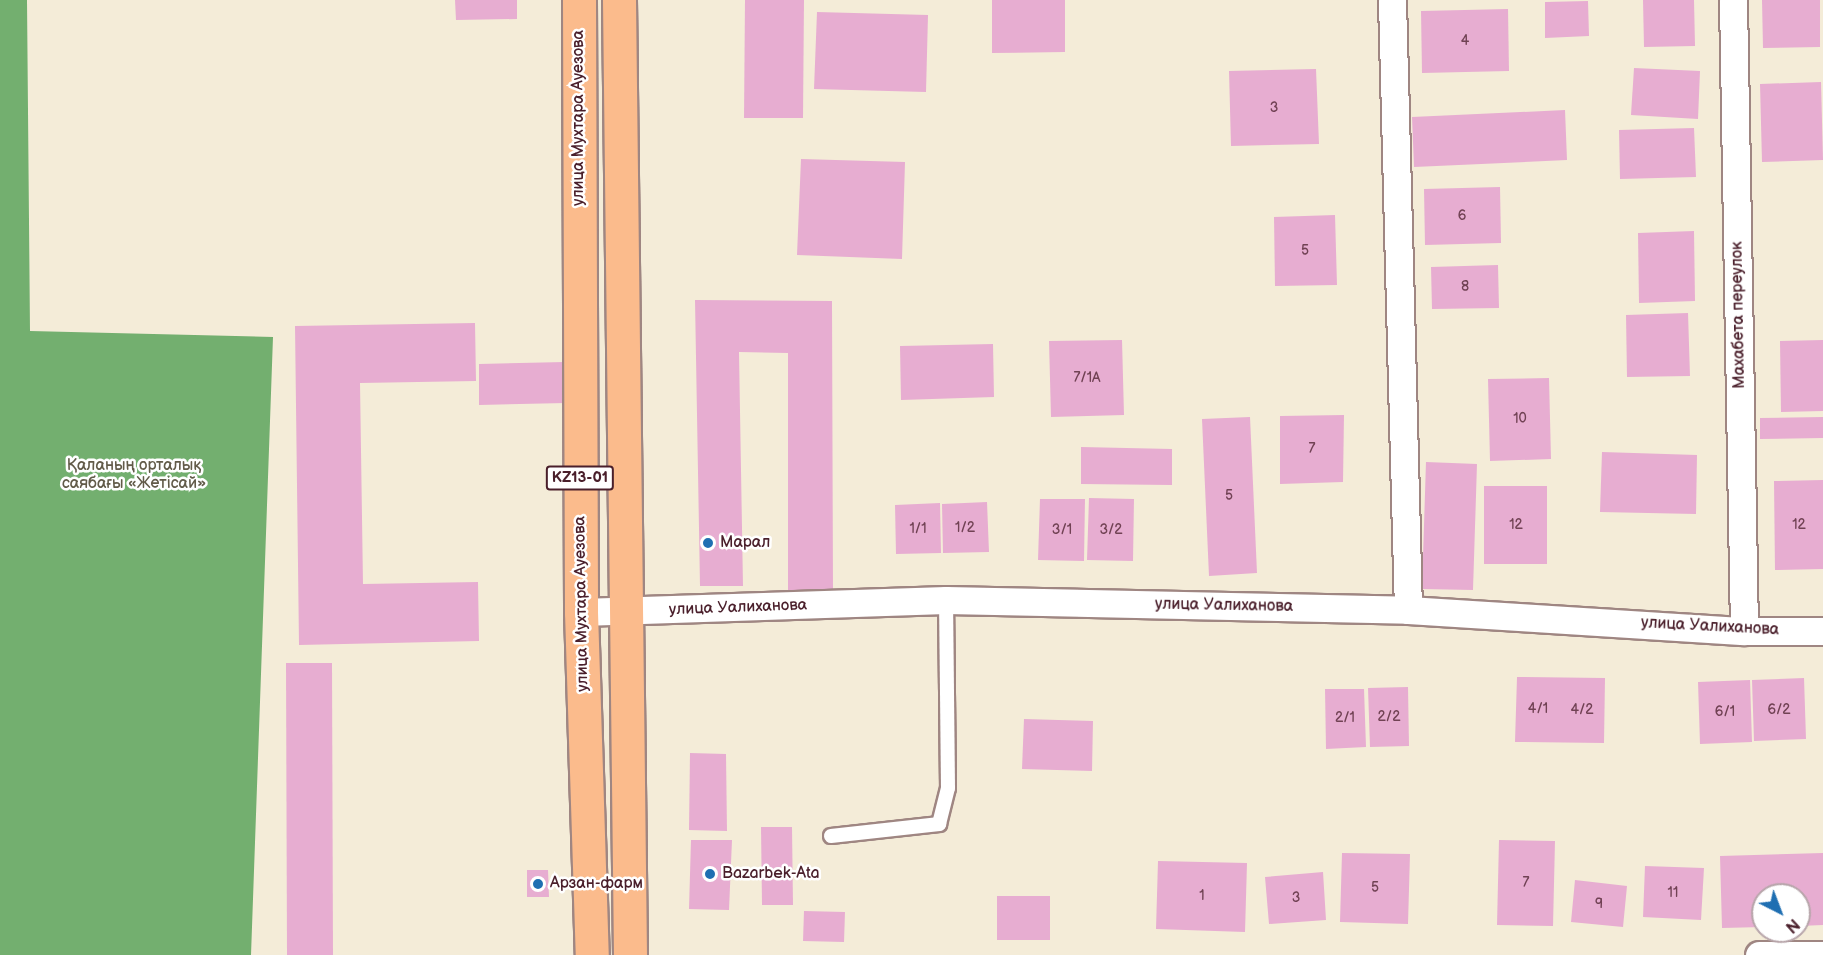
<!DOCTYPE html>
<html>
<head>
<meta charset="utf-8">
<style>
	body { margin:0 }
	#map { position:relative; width:1823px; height:955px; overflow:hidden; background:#f4ecd8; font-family:"Balsamiq Sans",sans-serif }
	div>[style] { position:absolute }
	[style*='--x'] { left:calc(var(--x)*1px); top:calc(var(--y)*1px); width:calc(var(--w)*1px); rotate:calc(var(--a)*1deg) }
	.forest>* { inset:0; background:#73af6f }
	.building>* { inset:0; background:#e7add1 }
	.roads { filter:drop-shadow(2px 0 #9f8682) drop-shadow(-2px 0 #9f8682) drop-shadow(0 2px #9f8682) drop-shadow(0 -2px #9f8682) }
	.lane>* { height:14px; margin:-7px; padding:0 7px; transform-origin:7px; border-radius:7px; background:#fff }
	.street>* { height:27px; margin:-13.5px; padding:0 13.5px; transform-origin:13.5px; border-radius:13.5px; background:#fff }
	.primary>* { height:33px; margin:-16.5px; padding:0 16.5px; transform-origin:16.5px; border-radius:16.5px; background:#fbbb8c }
	.dots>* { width:16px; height:16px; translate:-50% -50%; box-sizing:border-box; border:3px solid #fff; border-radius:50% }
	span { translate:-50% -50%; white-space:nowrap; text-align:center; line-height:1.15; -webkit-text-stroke:5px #fff; paint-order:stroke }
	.number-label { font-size:14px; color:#714254 }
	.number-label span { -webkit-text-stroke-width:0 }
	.shield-label span { padding:2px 4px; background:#fff; border:2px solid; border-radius:4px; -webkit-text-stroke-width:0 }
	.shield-label { font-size:15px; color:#4a1f2b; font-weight:700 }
	.street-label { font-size:16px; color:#4a1f2b }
	.park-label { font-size:16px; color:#625b49 }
	.poi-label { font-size:16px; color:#4a1f2b }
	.left { translate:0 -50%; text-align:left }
	.north { position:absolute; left:1751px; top:883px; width:60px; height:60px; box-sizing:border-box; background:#fff; border:2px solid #b7a5aa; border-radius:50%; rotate:138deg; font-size:16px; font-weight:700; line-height:24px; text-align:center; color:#4a1f2b }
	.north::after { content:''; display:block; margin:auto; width:21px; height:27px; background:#1f6fb2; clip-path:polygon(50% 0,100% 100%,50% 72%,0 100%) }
</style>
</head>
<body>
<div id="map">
	<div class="forest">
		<i style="clip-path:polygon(0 0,27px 0,30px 331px,273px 337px,251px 955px,0 955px)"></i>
	</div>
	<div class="building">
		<i style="clip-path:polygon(455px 0,517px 0,517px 19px,456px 20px)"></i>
		<i style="clip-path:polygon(745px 0,804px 0,803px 118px,744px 118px)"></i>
		<i style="clip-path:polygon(992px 0,1065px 0,1065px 52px,992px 53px)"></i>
		<i style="clip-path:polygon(1643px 0,1694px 0,1695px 46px,1644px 47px)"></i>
		<i style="clip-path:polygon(1762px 0,1820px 0,1820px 47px,1763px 48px)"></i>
		<i style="clip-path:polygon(1588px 1px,1589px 36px,1545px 38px,1545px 2px)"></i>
		<i style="clip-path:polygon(1508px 9px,1509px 71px,1422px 73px,1421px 11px)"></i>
		<i style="clip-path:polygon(817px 12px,928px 15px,926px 92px,814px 89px)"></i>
		<i style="clip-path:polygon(1634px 68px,1700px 71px,1698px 119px,1631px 115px)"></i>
		<i style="clip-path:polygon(1316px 69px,1319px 144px,1231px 146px,1229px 71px)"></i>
		<i style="clip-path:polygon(1821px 82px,1823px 160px,1762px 162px,1760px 84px)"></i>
		<i style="clip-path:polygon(1565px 110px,1567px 160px,1414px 167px,1412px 117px)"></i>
		<i style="clip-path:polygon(1694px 128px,1696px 177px,1620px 179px,1619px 130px)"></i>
		<i style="clip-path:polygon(801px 159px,905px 162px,902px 259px,797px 255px)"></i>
		<i style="clip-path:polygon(1500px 187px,1501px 243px,1425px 245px,1424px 189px)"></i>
		<i style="clip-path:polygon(1335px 215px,1337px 285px,1275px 286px,1274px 217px)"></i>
		<i style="clip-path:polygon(1694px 231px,1695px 301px,1639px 303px,1638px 233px)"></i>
		<i style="clip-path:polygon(1498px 265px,1499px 308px,1432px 309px,1431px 267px)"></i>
		<i style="clip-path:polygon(695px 300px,832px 301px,833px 592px,788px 592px,788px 353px,739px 352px,743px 586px,700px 586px)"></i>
		<i style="clip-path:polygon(1688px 313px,1690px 376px,1627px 377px,1626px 315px)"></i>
		<i style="clip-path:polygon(475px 323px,476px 381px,360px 383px,363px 584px,478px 582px,479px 641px,299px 645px,295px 326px)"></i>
		<i style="clip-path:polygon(1122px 340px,1124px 415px,1051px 417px,1049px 341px)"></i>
		<i style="clip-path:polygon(1823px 340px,1823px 411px,1781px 412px,1780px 341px)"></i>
		<i style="clip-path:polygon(993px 344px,994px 397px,901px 400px,900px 346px)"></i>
		<i style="clip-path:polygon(565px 362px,566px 403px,479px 405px,479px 364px)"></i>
		<i style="clip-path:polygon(1549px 378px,1551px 459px,1490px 461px,1488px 379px)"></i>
		<i style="clip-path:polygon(1344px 415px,1343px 482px,1280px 484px,1280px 416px)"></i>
		<i style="clip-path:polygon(1250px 417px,1257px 573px,1209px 576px,1202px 419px)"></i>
		<i style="clip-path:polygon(1823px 417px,1823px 438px,1760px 439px,1760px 418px)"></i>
		<i style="clip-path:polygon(1081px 447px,1172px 449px,1172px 485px,1081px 484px)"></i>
		<i style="clip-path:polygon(1602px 452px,1697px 455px,1696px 514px,1600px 512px)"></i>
		<i style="clip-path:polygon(1426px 462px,1477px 464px,1473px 590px,1422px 589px)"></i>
		<i style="clip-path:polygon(1823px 480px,1823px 569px,1775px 570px,1774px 481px)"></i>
		<i style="clip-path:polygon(1484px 486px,1547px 486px,1547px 564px,1484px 564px)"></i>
		<i style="clip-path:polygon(1089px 498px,1134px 499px,1133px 561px,1087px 560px)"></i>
		<i style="clip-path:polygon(1040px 499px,1085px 499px,1084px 561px,1038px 560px)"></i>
		<i style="clip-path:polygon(987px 502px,989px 552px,943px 553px,942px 504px)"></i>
		<i style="clip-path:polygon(940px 503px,941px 553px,896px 554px,895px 505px)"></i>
		<i style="clip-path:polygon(286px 663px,332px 663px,333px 955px,287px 955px)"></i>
		<i style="clip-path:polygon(1517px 677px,1605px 678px,1604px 743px,1515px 742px)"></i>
		<i style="clip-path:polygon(1804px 678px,1806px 739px,1754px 741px,1752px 680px)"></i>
		<i style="clip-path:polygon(1750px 680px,1752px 742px,1700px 744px,1698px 682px)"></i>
		<i style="clip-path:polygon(1408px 687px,1409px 746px,1370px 747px,1368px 688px)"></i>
		<i style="clip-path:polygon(1325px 689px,1364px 689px,1366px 747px,1326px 749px)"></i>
		<i style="clip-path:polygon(1024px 719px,1093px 721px,1092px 771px,1022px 769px)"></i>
		<i style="clip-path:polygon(690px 753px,726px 754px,727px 831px,689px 830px)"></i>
		<i style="clip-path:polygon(761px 827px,792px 827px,793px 905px,762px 905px)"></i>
		<i style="clip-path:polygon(691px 840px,732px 840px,729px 910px,689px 909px)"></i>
		<i style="clip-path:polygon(1499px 840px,1555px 841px,1553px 926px,1497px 925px)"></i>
		<i style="clip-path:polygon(1342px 853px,1410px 854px,1408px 924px,1340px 922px)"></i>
		<i style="clip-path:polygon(1823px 853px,1823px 925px,1799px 926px,1799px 895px,1763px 895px,1763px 927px,1722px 928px,1720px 856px)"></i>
		<i style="clip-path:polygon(1158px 861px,1247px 863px,1245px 932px,1156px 929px)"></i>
		<i style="clip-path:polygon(1645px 866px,1704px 868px,1701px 920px,1643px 917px)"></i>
		<i style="clip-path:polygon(527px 870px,548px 870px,549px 897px,527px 897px)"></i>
		<i style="clip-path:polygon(1323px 872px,1326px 920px,1269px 924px,1265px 877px)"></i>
		<i style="clip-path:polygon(1575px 880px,1627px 886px,1623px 927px,1571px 922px)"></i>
		<i style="clip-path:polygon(997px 896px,1050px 896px,1050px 940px,997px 940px)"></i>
		<i style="clip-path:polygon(804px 911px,845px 912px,844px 942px,803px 941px)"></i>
	</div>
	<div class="roads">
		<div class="lane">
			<i style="--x:831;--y:836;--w:109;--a:-6.3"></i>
			<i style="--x:939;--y:824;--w:37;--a:-76"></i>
			<i style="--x:948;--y:788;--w:188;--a:-90.6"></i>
		</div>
		<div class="street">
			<i style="--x:1392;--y:0;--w:610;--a:88.5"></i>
			<i style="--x:1733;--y:0;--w:631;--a:89"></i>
			<i style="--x:581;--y:612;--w:365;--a:-1.9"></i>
			<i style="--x:946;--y:600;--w:462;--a:1.2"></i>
			<i style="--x:1408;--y:610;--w:337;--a:3.6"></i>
			<i style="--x:1744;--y:631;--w:79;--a:0"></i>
			<i style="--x:1759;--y:955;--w:64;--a:0"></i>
		</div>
		<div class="primary">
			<i style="--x:579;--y:0;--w:612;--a:89.81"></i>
			<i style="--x:581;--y:612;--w:343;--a:88.2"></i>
			<i style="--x:619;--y:0;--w:955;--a:89.34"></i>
		</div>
	</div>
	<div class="dots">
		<i style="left:708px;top:543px;background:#1f6fb2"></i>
		<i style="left:710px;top:874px;background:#1f6fb2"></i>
		<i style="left:538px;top:884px;background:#1f6fb2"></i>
	</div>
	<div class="number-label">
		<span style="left:1465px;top:41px">4</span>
		<span style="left:1274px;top:108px">3</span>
		<span style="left:1462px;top:216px">6</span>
		<span style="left:1305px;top:251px">5</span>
		<span style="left:1465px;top:287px">8</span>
		<span style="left:1087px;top:378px">7/1А</span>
		<span style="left:1520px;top:419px">10</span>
		<span style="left:1312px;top:449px">7</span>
		<span style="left:1229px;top:496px">5</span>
		<span style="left:1516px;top:525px">12</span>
		<span style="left:1799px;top:525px">12</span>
		<span style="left:965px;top:528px">1/2</span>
		<span style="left:918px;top:529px">1/1</span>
		<span style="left:1062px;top:530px">3/1</span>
		<span style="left:1111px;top:530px">3/2</span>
		<span style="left:1538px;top:709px">4/1</span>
		<span style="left:1582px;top:710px">4/2</span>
		<span style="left:1779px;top:710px">6/2</span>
		<span style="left:1725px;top:712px">6/1</span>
		<span style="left:1389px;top:717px">2/2</span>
		<span style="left:1345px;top:718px">2/1</span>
		<span style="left:1526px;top:883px">7</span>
		<span style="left:1375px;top:888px">5</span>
		<span style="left:1673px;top:893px">11</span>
		<span style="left:1202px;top:896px">1</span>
		<span style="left:1296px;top:898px">3</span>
		<span style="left:1599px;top:904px">9</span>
	</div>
	<div class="shield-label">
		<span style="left:580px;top:478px">KZ13-01</span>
	</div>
	<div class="street-label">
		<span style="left:579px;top:118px;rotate:-90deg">улица Мухтара Ауезова</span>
		<span style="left:1739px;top:315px;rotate:-91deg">Махабета переулок</span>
		<span style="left:582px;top:604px;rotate:-91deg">улица Мухтара Ауезова</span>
		<span style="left:1224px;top:606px;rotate:1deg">улица Уалиханова</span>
		<span style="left:738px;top:608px;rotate:-2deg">улица Уалиханова</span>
		<span style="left:1710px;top:627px;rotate:3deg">улица Уалиханова</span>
	</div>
	<div class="park-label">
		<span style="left:134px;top:475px">Қаланың орталық<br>саябағы «Жетісай»</span>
	</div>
	<div class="poi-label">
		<span class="left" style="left:720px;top:543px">Марал</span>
		<span class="left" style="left:722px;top:874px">Bazarbek-Ata</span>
		<span class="left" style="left:550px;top:884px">Арзан-фарм</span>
	</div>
	<div class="north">N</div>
</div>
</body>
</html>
